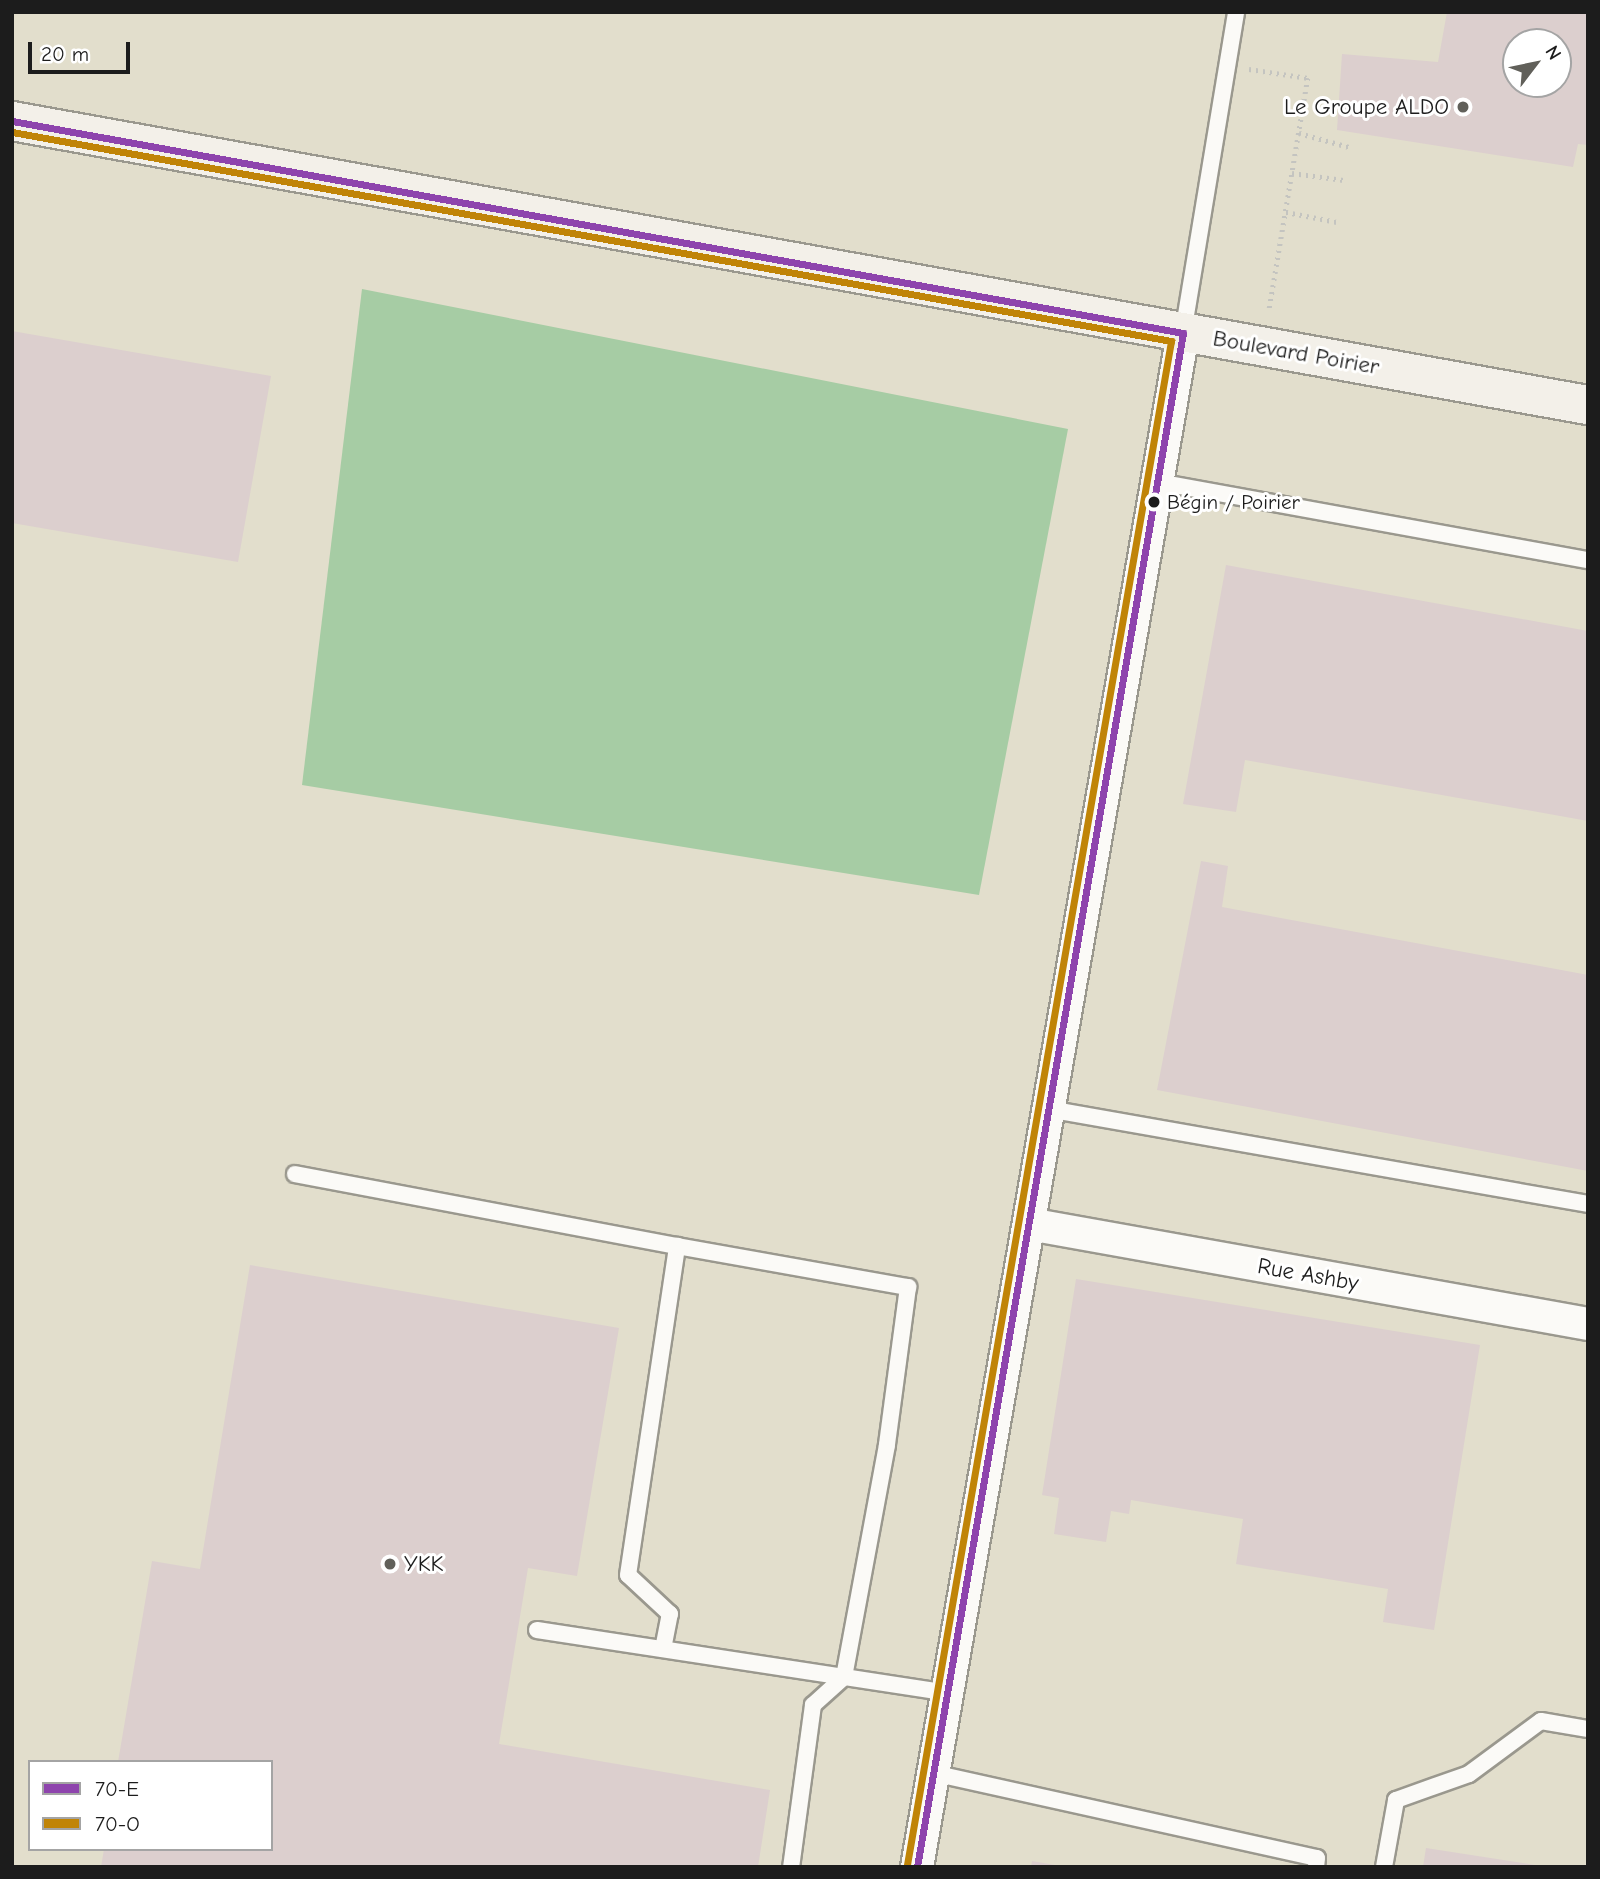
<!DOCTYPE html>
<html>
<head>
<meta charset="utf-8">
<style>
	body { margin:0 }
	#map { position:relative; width:1600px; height:1879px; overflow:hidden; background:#e2decc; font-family:"Comic Neue",sans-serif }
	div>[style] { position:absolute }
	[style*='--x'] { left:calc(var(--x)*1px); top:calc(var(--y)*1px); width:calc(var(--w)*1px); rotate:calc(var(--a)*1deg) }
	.forest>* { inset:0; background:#a6cca4 }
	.building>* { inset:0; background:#dccfce }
	.path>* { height:4.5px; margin-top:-2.25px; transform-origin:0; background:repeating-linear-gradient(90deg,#c4c4c0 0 2px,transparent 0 7px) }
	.roads { filter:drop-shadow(2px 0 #9a988e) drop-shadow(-2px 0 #9a988e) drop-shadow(0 2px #9a988e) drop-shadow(0 -2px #9a988e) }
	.lane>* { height:16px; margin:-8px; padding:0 8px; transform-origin:8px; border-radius:8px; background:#fbfaf7 }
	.street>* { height:32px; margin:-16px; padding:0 16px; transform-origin:16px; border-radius:16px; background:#fbfaf7 }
	.secondary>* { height:38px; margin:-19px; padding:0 19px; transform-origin:19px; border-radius:19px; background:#f3f0e9 }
	.bus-1>* { height:7px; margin:-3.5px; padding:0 3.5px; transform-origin:3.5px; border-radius:3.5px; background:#8e44ad }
	.bus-2>* { height:7px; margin:-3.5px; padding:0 3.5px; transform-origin:3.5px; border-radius:3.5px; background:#c08407 }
	.dots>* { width:19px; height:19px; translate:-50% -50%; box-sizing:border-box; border:4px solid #fff; border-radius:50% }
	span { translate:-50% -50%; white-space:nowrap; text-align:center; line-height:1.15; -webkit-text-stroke:6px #fff; paint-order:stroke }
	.bus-label { font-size:21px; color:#1c1c1c }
	.left { translate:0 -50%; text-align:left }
	.poi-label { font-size:23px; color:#1c1c1c }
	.right { translate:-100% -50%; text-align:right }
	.street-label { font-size:23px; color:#1c1c1c }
	.frame { position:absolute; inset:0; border:14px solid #1c1c1c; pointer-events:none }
	.legend { position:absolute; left:28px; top:1760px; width:245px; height:91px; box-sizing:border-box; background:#fff; border:2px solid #a4a4a4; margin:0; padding:9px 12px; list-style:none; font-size:21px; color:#1c1c1c }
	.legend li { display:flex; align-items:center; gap:14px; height:35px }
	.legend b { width:35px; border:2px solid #a4a4a4 }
	.north { position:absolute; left:1502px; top:28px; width:70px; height:70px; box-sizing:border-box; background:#fff; border:2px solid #a4a4a4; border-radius:50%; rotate:58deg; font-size:19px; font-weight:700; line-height:28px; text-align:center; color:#1c1c1c }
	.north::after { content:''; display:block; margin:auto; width:24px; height:32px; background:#61605a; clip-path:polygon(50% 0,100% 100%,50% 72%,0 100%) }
	.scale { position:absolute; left:28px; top:42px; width:102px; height:32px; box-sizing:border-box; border:4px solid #1c1c1c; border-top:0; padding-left:9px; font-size:21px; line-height:24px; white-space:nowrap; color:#1c1c1c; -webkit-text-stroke:5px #fff; paint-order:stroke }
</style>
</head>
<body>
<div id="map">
	<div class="forest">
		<i style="clip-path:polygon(362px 289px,1068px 429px,979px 895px,302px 785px)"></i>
	</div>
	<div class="building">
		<i style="clip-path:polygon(evenodd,1447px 12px,1588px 12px,1588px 145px,1578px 144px,1573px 167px,1337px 130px,1342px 54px,1438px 62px,1447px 12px,1516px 42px,1558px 42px,1558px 84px,1516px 84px,1516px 42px)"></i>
		<i style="clip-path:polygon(12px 331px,271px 376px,238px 562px,12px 523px)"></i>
		<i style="clip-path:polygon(1226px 565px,1588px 631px,1588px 821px,1245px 760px,1236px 812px,1183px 804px)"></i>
		<i style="clip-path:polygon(1201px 861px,1228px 866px,1222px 907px,1588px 975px,1588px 1171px,1157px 1090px)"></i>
		<i style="clip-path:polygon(250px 1265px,619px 1328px,577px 1576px,528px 1568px,499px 1744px,770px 1790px,758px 1867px,101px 1867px,104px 1849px,271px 1849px,271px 1762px,118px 1762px,152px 1561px,200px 1569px)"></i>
		<i style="clip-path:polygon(1076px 1279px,1480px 1345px,1434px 1630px,1383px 1622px,1388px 1589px,1236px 1564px,1243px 1519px,1131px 1500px,1129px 1514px,1111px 1511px,1106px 1542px,1054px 1534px,1059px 1498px,1042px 1495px)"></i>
		<i style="clip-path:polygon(1426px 1848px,1535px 1865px,1535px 1867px,1423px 1867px)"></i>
		<i style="clip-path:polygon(1032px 1861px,1055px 1865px,1055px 1867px,1031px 1867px)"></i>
	</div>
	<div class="path">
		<i style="--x:1249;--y:69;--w:60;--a:8.7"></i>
		<i style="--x:1308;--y:78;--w:236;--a:99.5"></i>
		<i style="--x:1299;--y:133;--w:52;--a:15.6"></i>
		<i style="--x:1292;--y:173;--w:52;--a:7.7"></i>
		<i style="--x:1286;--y:212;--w:52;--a:11.1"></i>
	</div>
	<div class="roads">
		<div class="lane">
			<i style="--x:1183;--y:333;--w:325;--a:-80.6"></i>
			<i style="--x:1158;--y:482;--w:437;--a:10.3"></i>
			<i style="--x:1048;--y:1109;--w:548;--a:9.98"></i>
			<i style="--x:295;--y:1174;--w:389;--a:10.7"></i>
			<i style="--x:537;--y:1630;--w:411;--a:8.7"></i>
			<i style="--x:663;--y:1649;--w:36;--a:-79"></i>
			<i style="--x:670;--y:1614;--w:57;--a:-137.1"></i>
			<i style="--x:628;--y:1575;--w:333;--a:-81.5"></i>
			<i style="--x:677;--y:1246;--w:235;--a:10.1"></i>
			<i style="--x:908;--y:1287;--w:159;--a:97.6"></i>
			<i style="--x:887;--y:1445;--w:236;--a:100.5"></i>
			<i style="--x:844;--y:1677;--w:42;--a:137.9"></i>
			<i style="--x:813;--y:1705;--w:163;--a:97.7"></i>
			<i style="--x:933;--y:1773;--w:393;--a:12.5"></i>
			<i style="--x:1317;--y:1858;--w:9;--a:96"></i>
			<i style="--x:1384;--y:1867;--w:68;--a:-79.8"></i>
			<i style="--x:1396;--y:1800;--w:77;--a:-19.6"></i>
			<i style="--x:1469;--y:1774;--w:89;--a:-36.4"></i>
			<i style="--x:1541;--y:1721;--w:48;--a:9.7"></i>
		</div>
		<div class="street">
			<i style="--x:1029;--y:1224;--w:568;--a:10.14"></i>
			<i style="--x:917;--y:1867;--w:1557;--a:-80.16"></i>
		</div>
		<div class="secondary">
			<i style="--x:12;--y:121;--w:1601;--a:10.22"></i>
		</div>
	</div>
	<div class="bus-1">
		<i style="--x:12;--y:121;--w:1190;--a:10.26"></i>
		<i style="--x:1183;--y:333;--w:1557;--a:99.84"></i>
	</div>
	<div class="bus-2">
		<i style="--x:12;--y:132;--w:1178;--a:10.22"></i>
		<i style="--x:1171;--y:341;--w:1547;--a:99.83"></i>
	</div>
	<div class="dots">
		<i style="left:1463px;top:107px;background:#61605a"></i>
		<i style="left:1154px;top:502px;background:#1c1c1c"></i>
		<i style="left:390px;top:1564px;background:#61605a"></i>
	</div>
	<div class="bus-label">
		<span class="left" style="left:1167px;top:502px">Bégin / Poirier</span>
	</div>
	<div class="poi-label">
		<span class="right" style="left:1449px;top:107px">Le Groupe ALDO</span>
		<span class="left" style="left:404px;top:1564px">YKK</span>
	</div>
	<div class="street-label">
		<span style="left:1296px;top:353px;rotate:10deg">Boulevard Poirier</span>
		<span style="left:1308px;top:1275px;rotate:10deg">Rue Ashby</span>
	</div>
	<div class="frame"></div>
	<ul class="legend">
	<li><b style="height:9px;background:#8e44ad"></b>70-E</li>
	<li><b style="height:9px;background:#c08407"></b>70-O</li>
	</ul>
	<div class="north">N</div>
	<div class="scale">20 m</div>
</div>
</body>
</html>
